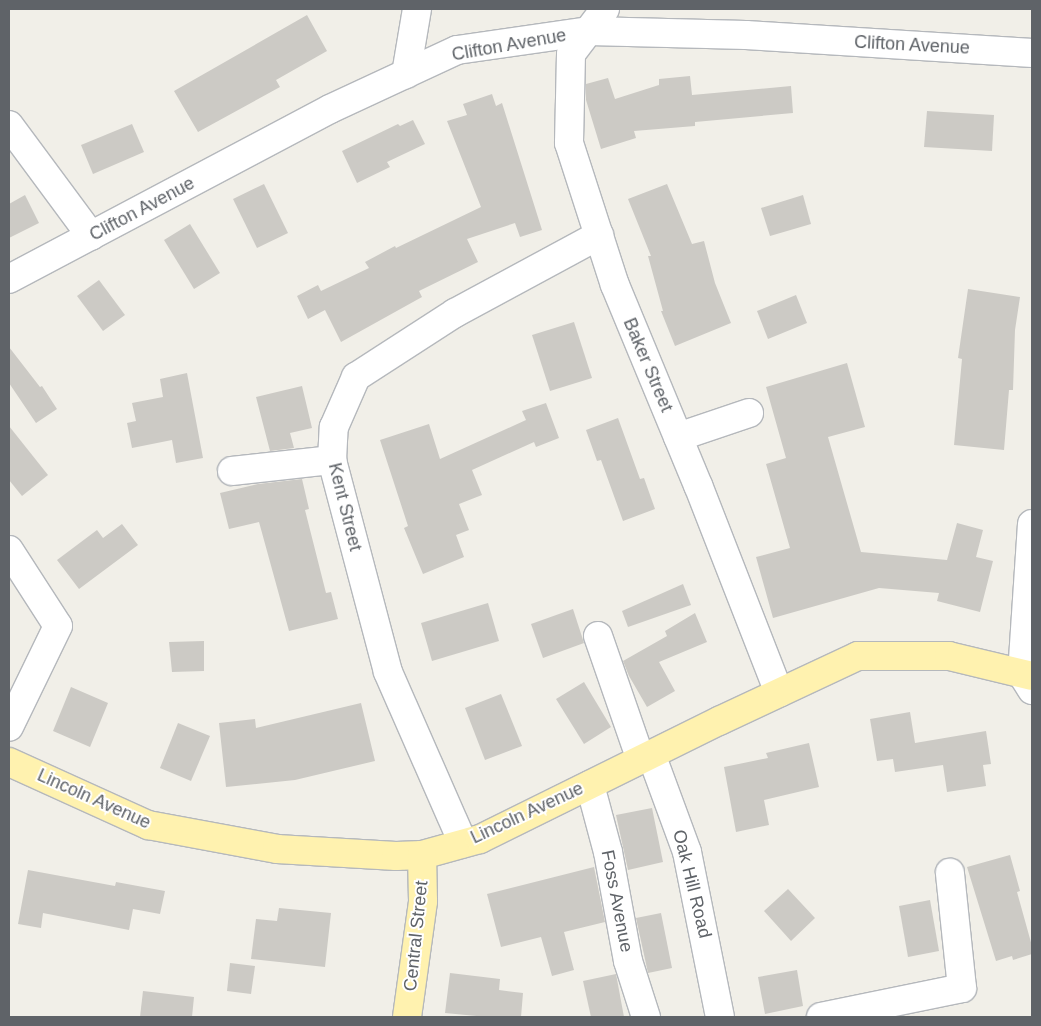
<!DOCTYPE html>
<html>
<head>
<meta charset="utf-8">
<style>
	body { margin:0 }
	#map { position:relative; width:1041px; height:1026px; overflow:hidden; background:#f1efe8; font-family:Helvetica,sans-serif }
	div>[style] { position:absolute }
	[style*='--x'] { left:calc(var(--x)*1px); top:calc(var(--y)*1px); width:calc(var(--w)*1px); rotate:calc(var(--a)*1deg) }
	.building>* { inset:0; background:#cccac5 }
	.roads { filter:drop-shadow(1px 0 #b5b8bc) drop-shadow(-1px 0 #b5b8bc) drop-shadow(0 1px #b5b8bc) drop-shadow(0 -1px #b5b8bc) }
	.minor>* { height:28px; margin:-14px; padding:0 14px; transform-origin:14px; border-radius:14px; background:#fff }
	.major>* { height:28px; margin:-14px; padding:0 14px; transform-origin:14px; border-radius:14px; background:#fff2af }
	span { translate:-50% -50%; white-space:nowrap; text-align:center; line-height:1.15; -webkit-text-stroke:4px #fff; paint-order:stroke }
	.street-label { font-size:18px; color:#5f6368 }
	.frame { position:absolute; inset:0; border:10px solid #5f6368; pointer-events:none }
</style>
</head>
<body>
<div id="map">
	<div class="building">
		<i style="clip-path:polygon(307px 15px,327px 51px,276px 80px,280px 87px,198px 132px,174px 91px)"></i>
		<i style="clip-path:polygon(690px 76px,692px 95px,791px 86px,793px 113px,695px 122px,695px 126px,634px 131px,636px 138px,601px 149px,586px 100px,586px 84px,608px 78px,615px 99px,659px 85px,659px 79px)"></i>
		<i style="clip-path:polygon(492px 94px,496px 106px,502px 103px,542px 230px,520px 237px,515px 223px,467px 239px,478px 262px,419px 291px,422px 297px,341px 342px,325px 310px,308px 319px,297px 296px,318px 285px,321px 291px,369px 268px,365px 262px,395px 246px,396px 248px,481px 207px,447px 121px,467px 115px,463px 104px)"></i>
		<i style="clip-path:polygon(927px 111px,994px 115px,992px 151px,924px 147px)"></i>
		<i style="clip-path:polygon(413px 120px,425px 144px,387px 162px,390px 167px,357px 183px,342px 151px,398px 124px,400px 126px)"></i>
		<i style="clip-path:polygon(132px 124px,144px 152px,93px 174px,81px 145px)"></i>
		<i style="clip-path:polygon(264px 184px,288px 233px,257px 248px,233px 199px)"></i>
		<i style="clip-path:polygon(667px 184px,692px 244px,704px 241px,715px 283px,731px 323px,675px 346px,661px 311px,663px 311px,648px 256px,651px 256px,628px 199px)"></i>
		<i style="clip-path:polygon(25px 195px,39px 223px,9px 238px,9px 204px)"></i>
		<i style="clip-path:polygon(803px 195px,811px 224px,770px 236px,761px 208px)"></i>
		<i style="clip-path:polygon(190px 224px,220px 273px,194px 289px,164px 240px)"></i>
		<i style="clip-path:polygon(99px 280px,125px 315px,103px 331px,77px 296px)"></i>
		<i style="clip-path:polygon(968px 289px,1020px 297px,1015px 330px,1013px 390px,1009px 390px,1004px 450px,954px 445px,962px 359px,958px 358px)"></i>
		<i style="clip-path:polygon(796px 295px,807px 323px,768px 339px,757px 311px)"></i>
		<i style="clip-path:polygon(574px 322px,592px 378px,550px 391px,532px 335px)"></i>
		<i style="clip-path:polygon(9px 347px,40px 387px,42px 386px,57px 409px,36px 423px,9px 383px)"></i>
		<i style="clip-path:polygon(847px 363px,865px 427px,828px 437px,861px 552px,947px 560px,957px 523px,983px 530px,976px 557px,993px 561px,980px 612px,937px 601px,939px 593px,879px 588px,773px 618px,756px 557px,790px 548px,766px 464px,786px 458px,766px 387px)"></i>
		<i style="clip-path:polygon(187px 373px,203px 458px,176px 463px,172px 440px,132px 448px,127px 423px,136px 421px,132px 403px,163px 397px,160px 379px)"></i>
		<i style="clip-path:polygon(302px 386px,312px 428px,290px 433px,294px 448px,270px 451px,256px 397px)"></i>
		<i style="clip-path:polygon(546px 403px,559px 438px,536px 447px,534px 442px,472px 470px,482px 495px,459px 504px,469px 530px,456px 535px,464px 557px,423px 574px,404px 528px,408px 526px,380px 440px,429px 424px,440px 459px,526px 420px,522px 411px)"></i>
		<i style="clip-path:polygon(618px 418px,640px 479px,644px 478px,655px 509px,623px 521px,601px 460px,597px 461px,586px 430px)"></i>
		<i style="clip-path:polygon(9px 426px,48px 475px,22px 496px,9px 480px)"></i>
		<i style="clip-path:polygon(302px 479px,309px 509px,305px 510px,326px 593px,331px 592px,338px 619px,289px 631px,259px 522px,229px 529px,220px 493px,258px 484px)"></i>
		<i style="clip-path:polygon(122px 524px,138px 545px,79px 589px,57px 560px,97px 530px,103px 538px)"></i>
		<i style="clip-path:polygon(683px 584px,691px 605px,628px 627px,622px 611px)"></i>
		<i style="clip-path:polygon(488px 603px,499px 641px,432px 661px,421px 623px)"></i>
		<i style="clip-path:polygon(573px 609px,584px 643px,543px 658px,531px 624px)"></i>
		<i style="clip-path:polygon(695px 613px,707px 642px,659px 662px,675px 691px,647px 707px,629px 676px,623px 661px,667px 636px,665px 631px)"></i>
		<i style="clip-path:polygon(204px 641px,204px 671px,172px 672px,169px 642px)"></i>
		<i style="clip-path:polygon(584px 682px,611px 727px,584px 744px,556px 699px)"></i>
		<i style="clip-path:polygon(71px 687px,108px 703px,90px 747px,53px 731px)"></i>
		<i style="clip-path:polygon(501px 694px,522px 746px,485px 760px,465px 708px)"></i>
		<i style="clip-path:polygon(361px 703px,375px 761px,295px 780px,226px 787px,219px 723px,255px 719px,256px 728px)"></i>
		<i style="clip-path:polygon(910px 712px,915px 743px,986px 731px,991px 764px,983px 765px,986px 786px,947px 792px,943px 765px,895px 772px,893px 759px,877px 761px,870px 719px)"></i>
		<i style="clip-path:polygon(178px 723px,210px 736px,191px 781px,160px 768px)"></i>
		<i style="clip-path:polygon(809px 743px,819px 787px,764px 800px,769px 825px,736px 832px,724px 767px,768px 758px,766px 753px)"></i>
		<i style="clip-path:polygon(652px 808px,663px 862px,628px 870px,616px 815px)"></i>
		<i style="clip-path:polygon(1010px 855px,1020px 891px,1017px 892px,1032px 946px,1032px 954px,1013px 960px,1012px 956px,996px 961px,967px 867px)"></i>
		<i style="clip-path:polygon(594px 867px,605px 922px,564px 932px,574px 970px,552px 976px,541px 937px,501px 947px,487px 894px)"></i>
		<i style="clip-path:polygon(28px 870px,115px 886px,116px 882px,165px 891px,160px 914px,133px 909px,129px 930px,43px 913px,41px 928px,18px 924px)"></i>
		<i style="clip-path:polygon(788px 889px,815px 918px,791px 941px,764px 911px)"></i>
		<i style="clip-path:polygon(930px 900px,939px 951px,908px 957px,899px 906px)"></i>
		<i style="clip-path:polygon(279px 908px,331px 913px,325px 967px,251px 959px,256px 919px,277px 921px)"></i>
		<i style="clip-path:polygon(661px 913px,672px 968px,648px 973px,636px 918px)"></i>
		<i style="clip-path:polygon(230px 963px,255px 966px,251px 994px,227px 991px)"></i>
		<i style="clip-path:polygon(797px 970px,803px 1006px,765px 1014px,758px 977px)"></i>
		<i style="clip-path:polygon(450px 973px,500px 979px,499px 990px,523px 993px,521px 1017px,487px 1017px,445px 1013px)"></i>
		<i style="clip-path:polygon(616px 974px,624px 1017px,591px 1017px,583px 981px)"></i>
		<i style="clip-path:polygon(143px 991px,194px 997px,192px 1017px,140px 1017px)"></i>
	</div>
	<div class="roads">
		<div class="minor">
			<i style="--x:605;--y:9;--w:56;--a:127.1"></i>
			<i style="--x:571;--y:54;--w:89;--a:91.3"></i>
			<i style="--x:569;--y:143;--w:149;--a:72.1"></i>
			<i style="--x:615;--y:285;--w:217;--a:67.5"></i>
			<i style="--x:698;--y:485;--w:223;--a:68.7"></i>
			<i style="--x:406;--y:74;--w:66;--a:-80.4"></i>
			<i style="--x:9;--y:125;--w:138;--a:53.5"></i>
			<i style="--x:9;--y:279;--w:363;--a:-27.9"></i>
			<i style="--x:330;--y:109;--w:140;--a:-24.9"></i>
			<i style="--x:457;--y:50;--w:133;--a:-8.2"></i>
			<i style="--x:589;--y:31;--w:157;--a:1.5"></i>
			<i style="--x:746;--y:35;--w:287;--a:3.6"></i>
			<i style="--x:678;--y:437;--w:75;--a:-18.7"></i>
			<i style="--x:232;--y:471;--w:101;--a:-6.3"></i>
			<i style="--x:1032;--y:524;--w:150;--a:93.8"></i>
			<i style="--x:1022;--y:674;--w:19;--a:58"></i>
			<i style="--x:9;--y:550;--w:90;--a:57.2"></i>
			<i style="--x:58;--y:626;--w:112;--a:115.9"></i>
			<i style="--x:598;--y:636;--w:131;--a:70.9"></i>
			<i style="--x:651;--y:754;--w:104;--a:69.8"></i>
			<i style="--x:687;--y:852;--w:168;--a:78.7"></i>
			<i style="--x:590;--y:785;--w:69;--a:75"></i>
			<i style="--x:608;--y:852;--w:111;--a:79.6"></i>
			<i style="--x:628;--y:961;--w:59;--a:72.2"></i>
			<i style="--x:463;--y:843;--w:187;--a:-113.7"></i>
			<i style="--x:388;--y:672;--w:219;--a:-104.8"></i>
			<i style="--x:332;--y:460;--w:33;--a:-87"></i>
			<i style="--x:334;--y:427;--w:55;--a:-66.3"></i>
			<i style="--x:356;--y:377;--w:118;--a:-32.9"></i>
			<i style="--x:455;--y:313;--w:164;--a:-28.4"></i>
			<i style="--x:821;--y:1017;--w:144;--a:-11.6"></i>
			<i style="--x:962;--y:988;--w:116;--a:-96"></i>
		</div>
		<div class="major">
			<i style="--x:9;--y:762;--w:153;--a:24.4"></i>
			<i style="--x:148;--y:825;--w:131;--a:10.5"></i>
			<i style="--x:277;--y:849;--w:119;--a:3.4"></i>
			<i style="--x:396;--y:856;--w:26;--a:-2"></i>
			<i style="--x:422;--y:855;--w:60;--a:-15.4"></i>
			<i style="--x:480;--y:839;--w:267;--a:-26.3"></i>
			<i style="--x:719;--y:721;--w:153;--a:-25.1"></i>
			<i style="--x:858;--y:656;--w:91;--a:0"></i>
			<i style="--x:949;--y:656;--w:85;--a:13.5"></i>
			<i style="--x:407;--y:1017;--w:117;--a:-82.1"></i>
			<i style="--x:423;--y:901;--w:46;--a:-91.2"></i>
		</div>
	</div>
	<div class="street-label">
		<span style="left:509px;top:45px;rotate:-10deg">Clifton Avenue</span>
		<span style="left:912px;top:45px;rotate:3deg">Clifton Avenue</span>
		<span style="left:142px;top:209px;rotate:-28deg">Clifton Avenue</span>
		<span style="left:648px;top:365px;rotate:67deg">Baker Street</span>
		<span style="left:345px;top:507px;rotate:76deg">Kent Street</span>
		<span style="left:94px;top:799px;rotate:24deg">Lincoln Avenue</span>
		<span style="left:527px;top:813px;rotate:-25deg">Lincoln Avenue</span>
		<span style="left:692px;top:884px;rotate:76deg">Oak Hill Road</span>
		<span style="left:617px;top:901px;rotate:79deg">Foss Avenue</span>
		<span style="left:416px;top:936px;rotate:-84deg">Central Street</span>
	</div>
	<div class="frame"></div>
</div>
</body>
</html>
